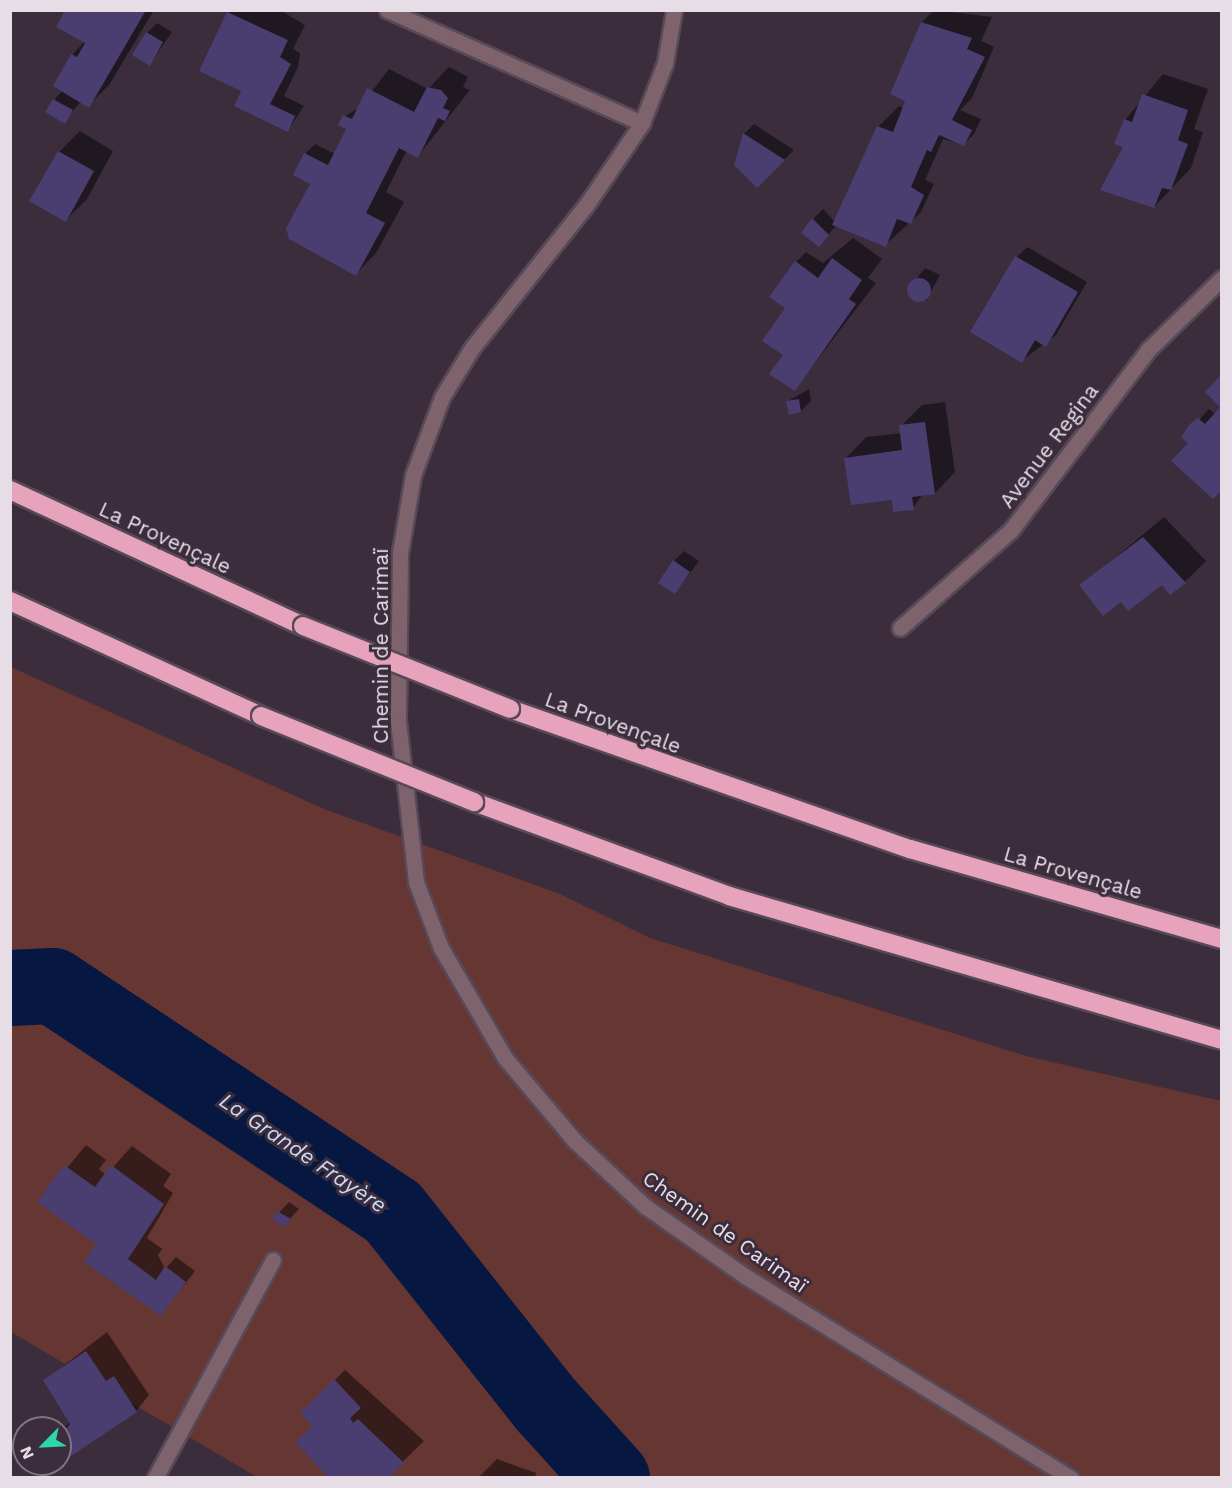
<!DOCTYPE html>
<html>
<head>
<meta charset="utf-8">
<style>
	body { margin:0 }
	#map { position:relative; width:1232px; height:1488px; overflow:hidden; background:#3c2d3d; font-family:"Work Sans",sans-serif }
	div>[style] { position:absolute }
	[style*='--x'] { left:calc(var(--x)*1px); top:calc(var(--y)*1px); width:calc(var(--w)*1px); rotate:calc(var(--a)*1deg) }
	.green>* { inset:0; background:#653632 }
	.shadow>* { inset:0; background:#0007 }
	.river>* { height:76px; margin:-38px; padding:0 38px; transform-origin:38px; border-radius:38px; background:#061842 }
	.building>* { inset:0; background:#4a3d70 }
	.round { border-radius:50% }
	.roads { filter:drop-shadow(2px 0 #574958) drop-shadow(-2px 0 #574958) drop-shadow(0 2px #574958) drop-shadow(0 -2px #574958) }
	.minor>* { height:15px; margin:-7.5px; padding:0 7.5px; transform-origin:7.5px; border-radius:7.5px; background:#7e636c }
	.tertiary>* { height:15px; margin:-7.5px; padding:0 7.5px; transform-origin:7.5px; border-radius:7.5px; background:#7e636c }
	.motorway>* { height:18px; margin:-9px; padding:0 9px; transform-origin:9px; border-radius:9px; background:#e6a3bb }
	.bridges { filter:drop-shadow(2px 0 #574958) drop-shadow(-2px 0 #574958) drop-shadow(0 2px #574958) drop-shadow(0 -2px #574958) }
	.motorway-bridge>* { height:18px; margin:-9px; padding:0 9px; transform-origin:9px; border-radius:9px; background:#e6a3bb }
	span { translate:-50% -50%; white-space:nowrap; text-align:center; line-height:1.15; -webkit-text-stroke:6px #3c2d3d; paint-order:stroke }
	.street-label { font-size:21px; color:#e7dde7 }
	.water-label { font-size:22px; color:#c9d9f7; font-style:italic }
	.frame { position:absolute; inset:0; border:12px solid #e7dde7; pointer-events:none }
	.north { position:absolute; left:12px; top:1416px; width:60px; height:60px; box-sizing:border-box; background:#3c2d3d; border:2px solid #807381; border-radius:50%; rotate:246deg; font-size:16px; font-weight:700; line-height:24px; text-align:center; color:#e7dde7 }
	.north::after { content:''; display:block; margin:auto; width:21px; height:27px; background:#2dd5ab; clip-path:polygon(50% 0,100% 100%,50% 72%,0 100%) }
</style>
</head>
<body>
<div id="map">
	<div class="green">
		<i style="clip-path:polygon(11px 667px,324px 809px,560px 894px,650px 938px,1026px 1056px,1221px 1101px,1221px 1477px,257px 1477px,11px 1332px)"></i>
	</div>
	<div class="shadow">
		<i style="clip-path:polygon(67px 10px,154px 10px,109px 85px,88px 106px,81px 101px,64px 122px,54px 100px,63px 90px,72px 55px,85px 41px)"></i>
		<i style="clip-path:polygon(230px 10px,280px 10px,305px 25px,293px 49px,300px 53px,298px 67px,284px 96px,304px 106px,288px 130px,243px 90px,201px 71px)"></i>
		<i style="clip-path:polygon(934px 10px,992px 17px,981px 41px,994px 47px,972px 98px,960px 110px,981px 119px,974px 134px,964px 144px,943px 139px,925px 180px,934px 184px,921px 212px,885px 245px,837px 225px,819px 245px,813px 219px,823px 209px,835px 222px,878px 127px,899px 106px,904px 108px,907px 100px,892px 93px,922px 22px)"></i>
		<i style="clip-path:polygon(157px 23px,172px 32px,150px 64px,147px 33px)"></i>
		<i style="clip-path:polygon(449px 67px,468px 77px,463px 87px,470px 90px,418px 156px,407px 150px,386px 192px,404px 202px,376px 253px,356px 274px,312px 183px,305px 154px,315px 144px,335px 154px,351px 123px,340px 124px,345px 116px,359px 108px,389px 69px,428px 89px)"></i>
		<i style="clip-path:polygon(1163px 74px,1208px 89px,1194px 129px,1203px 132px,1191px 168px,1154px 207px,1102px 189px,1125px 146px,1125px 120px)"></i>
		<i style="clip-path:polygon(754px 124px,794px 150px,757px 186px,744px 134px)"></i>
		<i style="clip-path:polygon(80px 131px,113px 151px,87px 199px,66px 220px,31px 200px,59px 152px)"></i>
		<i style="clip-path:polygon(853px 238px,882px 259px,868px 278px,876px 283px,795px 389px,785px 354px,796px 262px,806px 252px,823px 263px)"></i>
		<i style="clip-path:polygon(1027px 247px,1087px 282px,1056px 335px,1021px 361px,1017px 257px)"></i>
		<i style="clip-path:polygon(925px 268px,940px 275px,926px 301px,906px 292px)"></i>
		<i style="clip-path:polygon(809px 389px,811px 401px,801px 411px,788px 401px)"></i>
		<i style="clip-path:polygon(945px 402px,955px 472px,935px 493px,923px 494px,913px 508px,846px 458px,866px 437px,902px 433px,901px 426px,922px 405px)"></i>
		<i style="clip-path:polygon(1209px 409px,1215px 414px,1197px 435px,1183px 437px)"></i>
		<i style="clip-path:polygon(1164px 517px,1206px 561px,1185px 582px,1170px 593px,1162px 583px,1122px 600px,1081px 586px)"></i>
		<i style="clip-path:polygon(684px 551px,699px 561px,675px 592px,674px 561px)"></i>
		<i style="clip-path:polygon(86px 1145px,106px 1160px,99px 1169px,106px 1175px,132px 1146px,171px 1174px,163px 1186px,173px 1193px,147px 1238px,162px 1249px,158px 1255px,165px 1269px,176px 1257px,195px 1271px,161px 1314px,98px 1244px,39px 1202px)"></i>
		<i style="clip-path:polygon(289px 1202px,299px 1209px,284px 1225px,274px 1218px)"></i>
		<i style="clip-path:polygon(107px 1332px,149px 1395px,136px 1411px,72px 1453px,60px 1433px,70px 1422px,45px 1380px)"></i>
		<i style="clip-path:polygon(345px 1370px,424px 1441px,386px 1478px,302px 1413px)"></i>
		<i style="clip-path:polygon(497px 1459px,536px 1473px,535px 1478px,478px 1478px)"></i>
	</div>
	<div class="river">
		<i style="--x:10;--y:988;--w:43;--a:-2.7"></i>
		<i style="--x:53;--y:986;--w:408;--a:33.6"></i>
		<i style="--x:393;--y:1212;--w:248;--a:51.6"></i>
		<i style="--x:547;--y:1406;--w:97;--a:47.9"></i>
	</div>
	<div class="building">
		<i style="clip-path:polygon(65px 10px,146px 10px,89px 108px,53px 86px,71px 54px,77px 57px,85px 43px,56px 27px)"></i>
		<i style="clip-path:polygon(227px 12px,288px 40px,280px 57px,291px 64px,270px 104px,295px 116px,288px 132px,234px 106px,241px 91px,199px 71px)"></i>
		<i style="clip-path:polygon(921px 22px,972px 38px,967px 49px,985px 57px,952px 120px,972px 130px,964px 146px,939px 135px,931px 152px,927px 150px,911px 187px,924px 195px,911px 224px,897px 219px,886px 247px,832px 225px,877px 126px,893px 132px,899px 117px,905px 101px,890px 94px)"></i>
		<i style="clip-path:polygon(146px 32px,163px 42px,150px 66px,132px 55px)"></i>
		<i style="clip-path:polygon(427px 87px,441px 90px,448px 98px,443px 108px,450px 111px,445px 121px,438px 118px,418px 158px,399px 148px,366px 213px,385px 223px,356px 276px,289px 239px,286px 228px,310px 184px,293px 175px,304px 153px,328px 165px,346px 129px,338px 125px,343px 115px,352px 119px,367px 88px,414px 112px)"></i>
		<i style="clip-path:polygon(1142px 94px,1188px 110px,1178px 140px,1188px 144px,1171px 190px,1162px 188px,1154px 208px,1100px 190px,1123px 147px,1114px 144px,1124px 119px,1132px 122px)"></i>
		<i style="clip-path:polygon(53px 99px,73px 110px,65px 124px,45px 112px)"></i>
		<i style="clip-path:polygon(743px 133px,785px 160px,757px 188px,734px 165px)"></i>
		<i style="clip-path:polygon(58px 151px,94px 171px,66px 222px,29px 201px)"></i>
		<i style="clip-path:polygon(812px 218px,829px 235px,819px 247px,801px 233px)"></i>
		<i style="clip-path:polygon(1015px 256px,1078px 292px,1046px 347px,1035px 340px,1022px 363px,970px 332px)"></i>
		<i style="clip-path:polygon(832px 258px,862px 280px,849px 299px,856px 304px,795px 391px,769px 374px,783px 355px,762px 341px,785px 308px,769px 297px,795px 261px,818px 278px)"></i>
		<i class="round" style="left:907px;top:278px;width:24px;height:24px"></i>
		<i style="clip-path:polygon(1222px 374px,1222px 490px,1213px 499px,1171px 461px,1188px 443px,1181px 437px,1190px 424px,1198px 418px,1205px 424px,1220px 407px,1205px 392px)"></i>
		<i style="clip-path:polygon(799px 399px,801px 412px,789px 415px,786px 401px)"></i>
		<i style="clip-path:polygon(925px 422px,935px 494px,912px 497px,914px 510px,893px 512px,892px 500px,851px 505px,844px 458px,902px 450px,899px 425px)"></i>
		<i style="clip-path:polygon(1143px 537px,1186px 583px,1170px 595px,1162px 585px,1128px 611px,1121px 602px,1103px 616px,1079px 585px)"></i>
		<i style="clip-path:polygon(673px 560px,690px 572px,675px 594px,658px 583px)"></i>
		<i style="clip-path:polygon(64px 1165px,95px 1187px,111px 1165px,164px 1204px,128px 1259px,156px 1280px,165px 1266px,186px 1282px,161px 1316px,84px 1262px,96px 1244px,37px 1202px)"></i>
		<i style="clip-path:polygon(277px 1211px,291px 1219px,285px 1227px,272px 1219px)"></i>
		<i style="clip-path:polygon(86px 1351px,106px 1381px,114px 1376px,137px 1412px,71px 1456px,60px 1436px,70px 1424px,43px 1380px)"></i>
		<i style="clip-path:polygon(334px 1379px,361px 1408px,350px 1418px,353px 1423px,358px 1419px,404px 1463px,389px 1478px,329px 1478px,295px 1442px,313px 1426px,300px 1413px)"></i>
	</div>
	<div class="roads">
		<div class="minor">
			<i style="--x:387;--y:10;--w:279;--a:23.9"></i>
			<i style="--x:900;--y:628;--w:148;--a:-41.4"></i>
			<i style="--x:1011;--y:530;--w:226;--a:-52.7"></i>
			<i style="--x:1148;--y:350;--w:103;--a:-44.2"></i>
			<i style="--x:155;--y:1478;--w:248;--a:-61.6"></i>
		</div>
		<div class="tertiary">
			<i style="--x:674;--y:10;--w:54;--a:99.6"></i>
			<i style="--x:665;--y:63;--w:64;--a:111"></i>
			<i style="--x:642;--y:123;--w:98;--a:124.2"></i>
			<i style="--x:587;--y:204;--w:184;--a:128.6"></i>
			<i style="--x:472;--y:348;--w:57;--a:121.5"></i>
			<i style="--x:442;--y:397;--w:83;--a:110.4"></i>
			<i style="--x:413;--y:475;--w:79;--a:99.5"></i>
			<i style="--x:400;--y:553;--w:168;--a:90.7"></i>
			<i style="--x:398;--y:721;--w:162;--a:83.6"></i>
			<i style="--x:416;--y:882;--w:71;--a:69.3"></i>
			<i style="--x:441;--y:948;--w:127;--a:59.8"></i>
			<i style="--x:505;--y:1058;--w:109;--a:49.9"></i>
			<i style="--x:575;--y:1141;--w:97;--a:42.9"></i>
			<i style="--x:646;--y:1207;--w:121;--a:34.9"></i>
			<i style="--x:745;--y:1276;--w:384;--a:31.8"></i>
		</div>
		<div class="motorway">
			<i style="--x:10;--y:490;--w:323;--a:24.9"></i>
			<i style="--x:10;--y:601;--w:276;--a:24.6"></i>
			<i style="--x:510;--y:709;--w:424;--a:19.3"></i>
			<i style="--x:910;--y:849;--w:325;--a:16.1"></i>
			<i style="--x:474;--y:802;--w:272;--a:20.2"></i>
			<i style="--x:729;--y:896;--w:514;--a:16.28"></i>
		</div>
	</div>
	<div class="bridges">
		<div class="motorway-bridge">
			<i style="--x:303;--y:626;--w:223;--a:21.8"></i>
			<i style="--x:261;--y:716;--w:230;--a:22"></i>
		</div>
	</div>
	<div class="street-label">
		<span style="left:1049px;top:446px;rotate:-53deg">Avenue Regina</span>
		<span style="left:165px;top:538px;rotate:25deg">La Provençale</span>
		<span style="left:381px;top:646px;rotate:-90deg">Chemin de Carimaï</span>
		<span style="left:613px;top:723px;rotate:20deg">La Provençale</span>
		<span style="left:1073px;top:873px;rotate:16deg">La Provençale</span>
		<span style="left:725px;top:1232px;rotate:35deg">Chemin de Carimaï</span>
	</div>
	<div class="water-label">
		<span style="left:303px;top:1153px;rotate:34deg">La Grande Frayère</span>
	</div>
	<div class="frame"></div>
	<div class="north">N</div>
</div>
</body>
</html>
